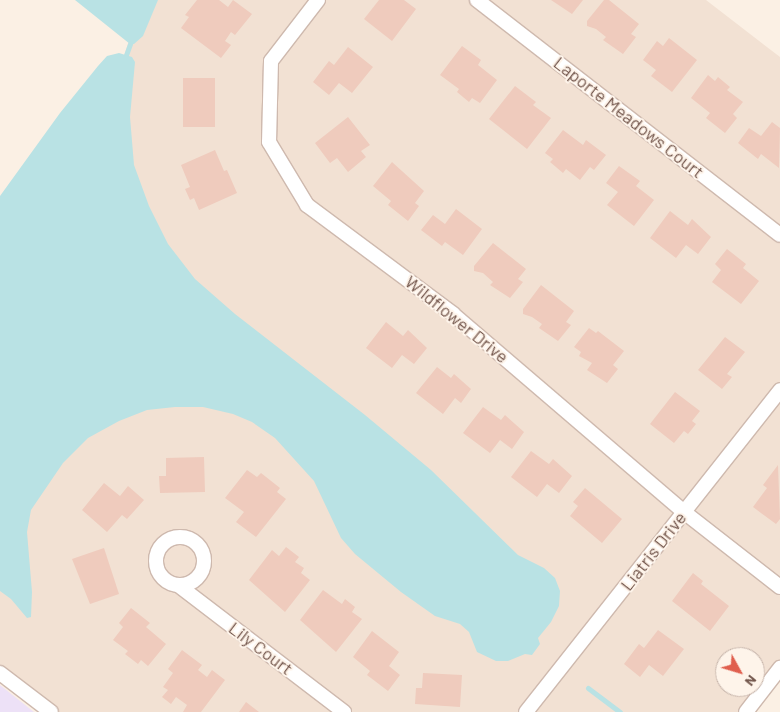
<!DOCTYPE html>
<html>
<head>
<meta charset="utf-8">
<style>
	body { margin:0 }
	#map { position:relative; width:780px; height:712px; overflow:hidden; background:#fbf0e4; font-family:Barlow,sans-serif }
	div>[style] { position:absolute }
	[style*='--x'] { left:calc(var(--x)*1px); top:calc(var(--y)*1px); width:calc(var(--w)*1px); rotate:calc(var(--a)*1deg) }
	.residential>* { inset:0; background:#f2e1d3 }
	.education>* { inset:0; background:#ede1f7 }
	.water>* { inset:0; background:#b9e2e4 }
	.stream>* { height:5px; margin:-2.5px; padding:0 2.5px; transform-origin:2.5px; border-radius:2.5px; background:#b9e2e4 }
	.building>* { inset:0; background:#efcbbd }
	.roads { filter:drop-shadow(1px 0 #ceb9ae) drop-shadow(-1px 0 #ceb9ae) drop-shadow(0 1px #ceb9ae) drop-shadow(0 -1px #ceb9ae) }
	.street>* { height:14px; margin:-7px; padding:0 7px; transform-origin:7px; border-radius:7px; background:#fff }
	.street>.ring { margin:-7px; padding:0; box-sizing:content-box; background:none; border:14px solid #fff; border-radius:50% }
	span { translate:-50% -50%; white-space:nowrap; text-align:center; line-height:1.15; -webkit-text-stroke:4px #fef4ea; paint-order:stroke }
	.street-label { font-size:18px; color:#72554b }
	.north { position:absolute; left:715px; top:647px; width:50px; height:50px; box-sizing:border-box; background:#fef4ea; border:1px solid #c6b4aa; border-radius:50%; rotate:129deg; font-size:14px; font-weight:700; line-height:20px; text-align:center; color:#72554b }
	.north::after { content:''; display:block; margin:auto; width:18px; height:22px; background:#e05f4e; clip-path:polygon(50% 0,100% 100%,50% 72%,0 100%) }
</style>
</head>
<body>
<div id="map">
	<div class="residential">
		<i style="clip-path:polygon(evenodd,95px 0,706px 0,780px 57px,780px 659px,738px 712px,59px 712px,0 667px,0 228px,111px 97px,132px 31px,95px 0,725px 657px,755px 657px,755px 687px,725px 687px,725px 657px)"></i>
	</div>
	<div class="education">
		<i style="clip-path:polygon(0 685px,34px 712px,0 712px)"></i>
	</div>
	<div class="water">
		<i style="clip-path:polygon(75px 0,158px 0,143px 36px,134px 44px,130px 44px)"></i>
		<i style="clip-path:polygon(119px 53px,132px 57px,135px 62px,130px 117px,134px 165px,149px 206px,168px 244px,195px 279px,235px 314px,365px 415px,431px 470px,518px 555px,544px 568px,555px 578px,560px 591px,559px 606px,551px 622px,538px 638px,540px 644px,532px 655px,525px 654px,508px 661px,496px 661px,477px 652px,469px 632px,460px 624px,435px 616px,401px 592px,355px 554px,341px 538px,314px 481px,275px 438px,252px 422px,233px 414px,203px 407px,175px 407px,147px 410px,119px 421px,88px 438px,63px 463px,31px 510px,27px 532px,32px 592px,31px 617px,27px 618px,11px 599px,0 591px,0 196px,60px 113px,98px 66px,107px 56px)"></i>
	</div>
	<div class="stream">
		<i style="--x:126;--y:55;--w:12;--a:-70"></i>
		<i style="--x:588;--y:688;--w:40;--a:37"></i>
	</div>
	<div class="building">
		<i style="clip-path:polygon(197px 0,219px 0,228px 7px,233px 0,252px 14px,235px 35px,231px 32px,225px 41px,231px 45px,221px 58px,181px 28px,189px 17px,185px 15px)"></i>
		<i style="clip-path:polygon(379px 0,404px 0,416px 9px,392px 41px,364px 19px)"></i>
		<i style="clip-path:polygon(551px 0,583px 0,572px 14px)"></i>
		<i style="clip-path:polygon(604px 0,609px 0,639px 24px,631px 34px,636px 37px,623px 54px,603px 40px,606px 37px,596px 29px,587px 26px,587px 21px)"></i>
		<i style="clip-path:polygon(669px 38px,697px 60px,672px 92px,651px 76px,656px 70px,643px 60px,657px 41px,663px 46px)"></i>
		<i style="clip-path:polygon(462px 46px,481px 60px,478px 65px,497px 80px,480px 103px,472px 98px,469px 102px,457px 92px,459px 89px,440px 75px)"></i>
		<i style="clip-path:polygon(348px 47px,373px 67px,352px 93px,339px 83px,329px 95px,313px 82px,329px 61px,334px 65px)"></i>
		<i style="clip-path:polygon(708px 75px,715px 81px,718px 77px,730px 87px,727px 90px,743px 102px,733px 114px,737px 118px,725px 133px,706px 118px,710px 113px,691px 98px)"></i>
		<i style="clip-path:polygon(183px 78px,215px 78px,215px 127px,183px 127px)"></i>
		<i style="clip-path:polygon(515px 86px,536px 102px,533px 105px,551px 118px,527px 149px,489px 119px)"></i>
		<i style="clip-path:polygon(348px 117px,370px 145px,361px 151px,366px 157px,348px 172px,337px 158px,330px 163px,315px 143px)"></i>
		<i style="clip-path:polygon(772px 122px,780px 128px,779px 168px,761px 154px,758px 159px,738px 143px,749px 128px,761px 136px)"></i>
		<i style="clip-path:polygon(563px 130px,583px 145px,586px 140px,606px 155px,594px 170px,590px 167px,580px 180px,566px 169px,563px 173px,550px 162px,553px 159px,545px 153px)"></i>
		<i style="clip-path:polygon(215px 150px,224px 171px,227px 170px,237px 193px,199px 210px,194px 198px,190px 200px,185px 189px,190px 187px,181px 165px)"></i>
		<i style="clip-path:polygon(392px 162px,424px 191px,415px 203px,419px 206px,408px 221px,388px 205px,391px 201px,373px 186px)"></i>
		<i style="clip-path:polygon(619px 166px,640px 181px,636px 186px,654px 200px,634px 226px,607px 205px,618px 192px,606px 183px)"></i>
		<i style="clip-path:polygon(456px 209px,482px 229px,463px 255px,445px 242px,442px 246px,421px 230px,433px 215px,445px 224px)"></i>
		<i style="clip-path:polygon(670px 211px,688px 225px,692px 219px,711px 237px,698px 254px,686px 245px,676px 258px,650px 238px)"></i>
		<i style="clip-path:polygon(493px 243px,526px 269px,518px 279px,523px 282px,510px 298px,490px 285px,493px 282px,483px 273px,474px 271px,474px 266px)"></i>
		<i style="clip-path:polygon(727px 249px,746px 264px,743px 268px,759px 281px,741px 304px,712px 282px,721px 270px,715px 264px)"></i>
		<i style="clip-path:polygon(541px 285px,574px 311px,566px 322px,571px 325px,558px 341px,539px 328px,542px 324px,532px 317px,523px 314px,523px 309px)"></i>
		<i style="clip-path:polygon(386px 322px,403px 336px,408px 330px,427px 348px,414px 364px,402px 355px,392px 368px,366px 348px)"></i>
		<i style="clip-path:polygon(589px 328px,596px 333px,598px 331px,624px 351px,613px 365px,618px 369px,607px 383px,587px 370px,592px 363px,579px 356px,581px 352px,574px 347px)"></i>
		<i style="clip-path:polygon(725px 337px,745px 352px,727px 374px,732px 377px,722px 389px,698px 370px)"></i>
		<i style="clip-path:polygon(437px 367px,451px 378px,454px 374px,471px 389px,461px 403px,455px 398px,443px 414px,416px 393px)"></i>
		<i style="clip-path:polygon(675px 392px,700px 411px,692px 421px,696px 424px,688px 434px,684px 431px,674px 443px,650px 424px)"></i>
		<i style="clip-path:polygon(483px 407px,501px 420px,505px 415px,524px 432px,512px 449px,500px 440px,490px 453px,463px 433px)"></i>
		<i style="clip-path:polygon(531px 451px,549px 464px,553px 459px,572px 476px,559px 493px,547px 484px,537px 497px,511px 477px)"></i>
		<i style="clip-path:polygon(204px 457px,205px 492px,160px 493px,159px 476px,166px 476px,166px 458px)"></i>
		<i style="clip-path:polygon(778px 465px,780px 519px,776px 524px,753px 507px,767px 488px,763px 485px)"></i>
		<i style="clip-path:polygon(247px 470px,257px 477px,261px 473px,280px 488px,277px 492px,286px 499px,256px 537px,236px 522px,244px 512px,225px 498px)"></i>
		<i style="clip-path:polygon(104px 483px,120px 496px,128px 486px,144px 500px,127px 519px,122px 515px,107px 532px,82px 510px)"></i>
		<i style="clip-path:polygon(585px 488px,622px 519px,602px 543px,570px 516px,578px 506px,573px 502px)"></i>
		<i style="clip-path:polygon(286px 547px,299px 557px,295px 562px,304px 568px,301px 573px,310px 580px,285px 612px,249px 580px,272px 550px,279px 556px)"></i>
		<i style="clip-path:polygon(104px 548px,119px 594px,90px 604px,72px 559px)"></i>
		<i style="clip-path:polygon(693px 573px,703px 581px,701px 584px,729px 606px,710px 631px,672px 601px)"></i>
		<i style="clip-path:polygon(323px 590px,342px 604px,345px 599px,355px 607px,352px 612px,362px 619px,336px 652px,300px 620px)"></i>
		<i style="clip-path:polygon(131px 608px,150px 623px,146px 627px,166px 644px,148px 666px,141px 660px,138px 664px,125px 654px,128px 651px,113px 640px,123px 627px,119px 623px)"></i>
		<i style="clip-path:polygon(658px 630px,684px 649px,663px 676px,649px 665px,640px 677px,624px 664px,639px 644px,644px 648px)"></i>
		<i style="clip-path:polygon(372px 631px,399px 652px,389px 666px,400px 675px,388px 691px,367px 675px,370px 671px,353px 657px)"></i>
		<i style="clip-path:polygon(182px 650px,202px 665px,198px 670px,207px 677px,212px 670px,225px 680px,201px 712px,183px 712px,187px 705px,176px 697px,171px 704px,162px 697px,168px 690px,163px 687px,173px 673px,168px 669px)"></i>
		<i style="clip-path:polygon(423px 673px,462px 675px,460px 707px,415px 704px,416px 688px,422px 688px)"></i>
		<i style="clip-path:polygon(246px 702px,259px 712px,239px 712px)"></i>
	</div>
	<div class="roads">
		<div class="street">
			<i style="--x:318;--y:0;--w:77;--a:127.6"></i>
			<i style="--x:271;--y:61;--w:81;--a:91.4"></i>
			<i style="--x:269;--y:142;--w:74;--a:58.9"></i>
			<i style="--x:307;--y:205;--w:182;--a:36.7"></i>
			<i style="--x:453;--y:314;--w:304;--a:40.6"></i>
			<i style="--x:684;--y:512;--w:122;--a:38"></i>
			<i style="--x:477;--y:0;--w:383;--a:37.8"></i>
			<i class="ring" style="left:156px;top:537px;width:34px;height:34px"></i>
			<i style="--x:178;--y:585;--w:209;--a:37.4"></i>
			<i style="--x:0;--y:673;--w:64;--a:37.4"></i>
			<i style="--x:526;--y:712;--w:410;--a:-51.7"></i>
			<i style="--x:746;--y:712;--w:56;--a:-52.3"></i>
		</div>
	</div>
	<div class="street-label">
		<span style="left:629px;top:117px;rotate:38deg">Laporte Meadows Court</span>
		<span style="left:457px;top:319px;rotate:39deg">Wildflower Drive</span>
		<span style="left:653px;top:551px;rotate:-52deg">Liatris Drive</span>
		<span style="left:261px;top:648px;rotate:37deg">Lily Court</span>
	</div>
	<div class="north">N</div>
</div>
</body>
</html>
